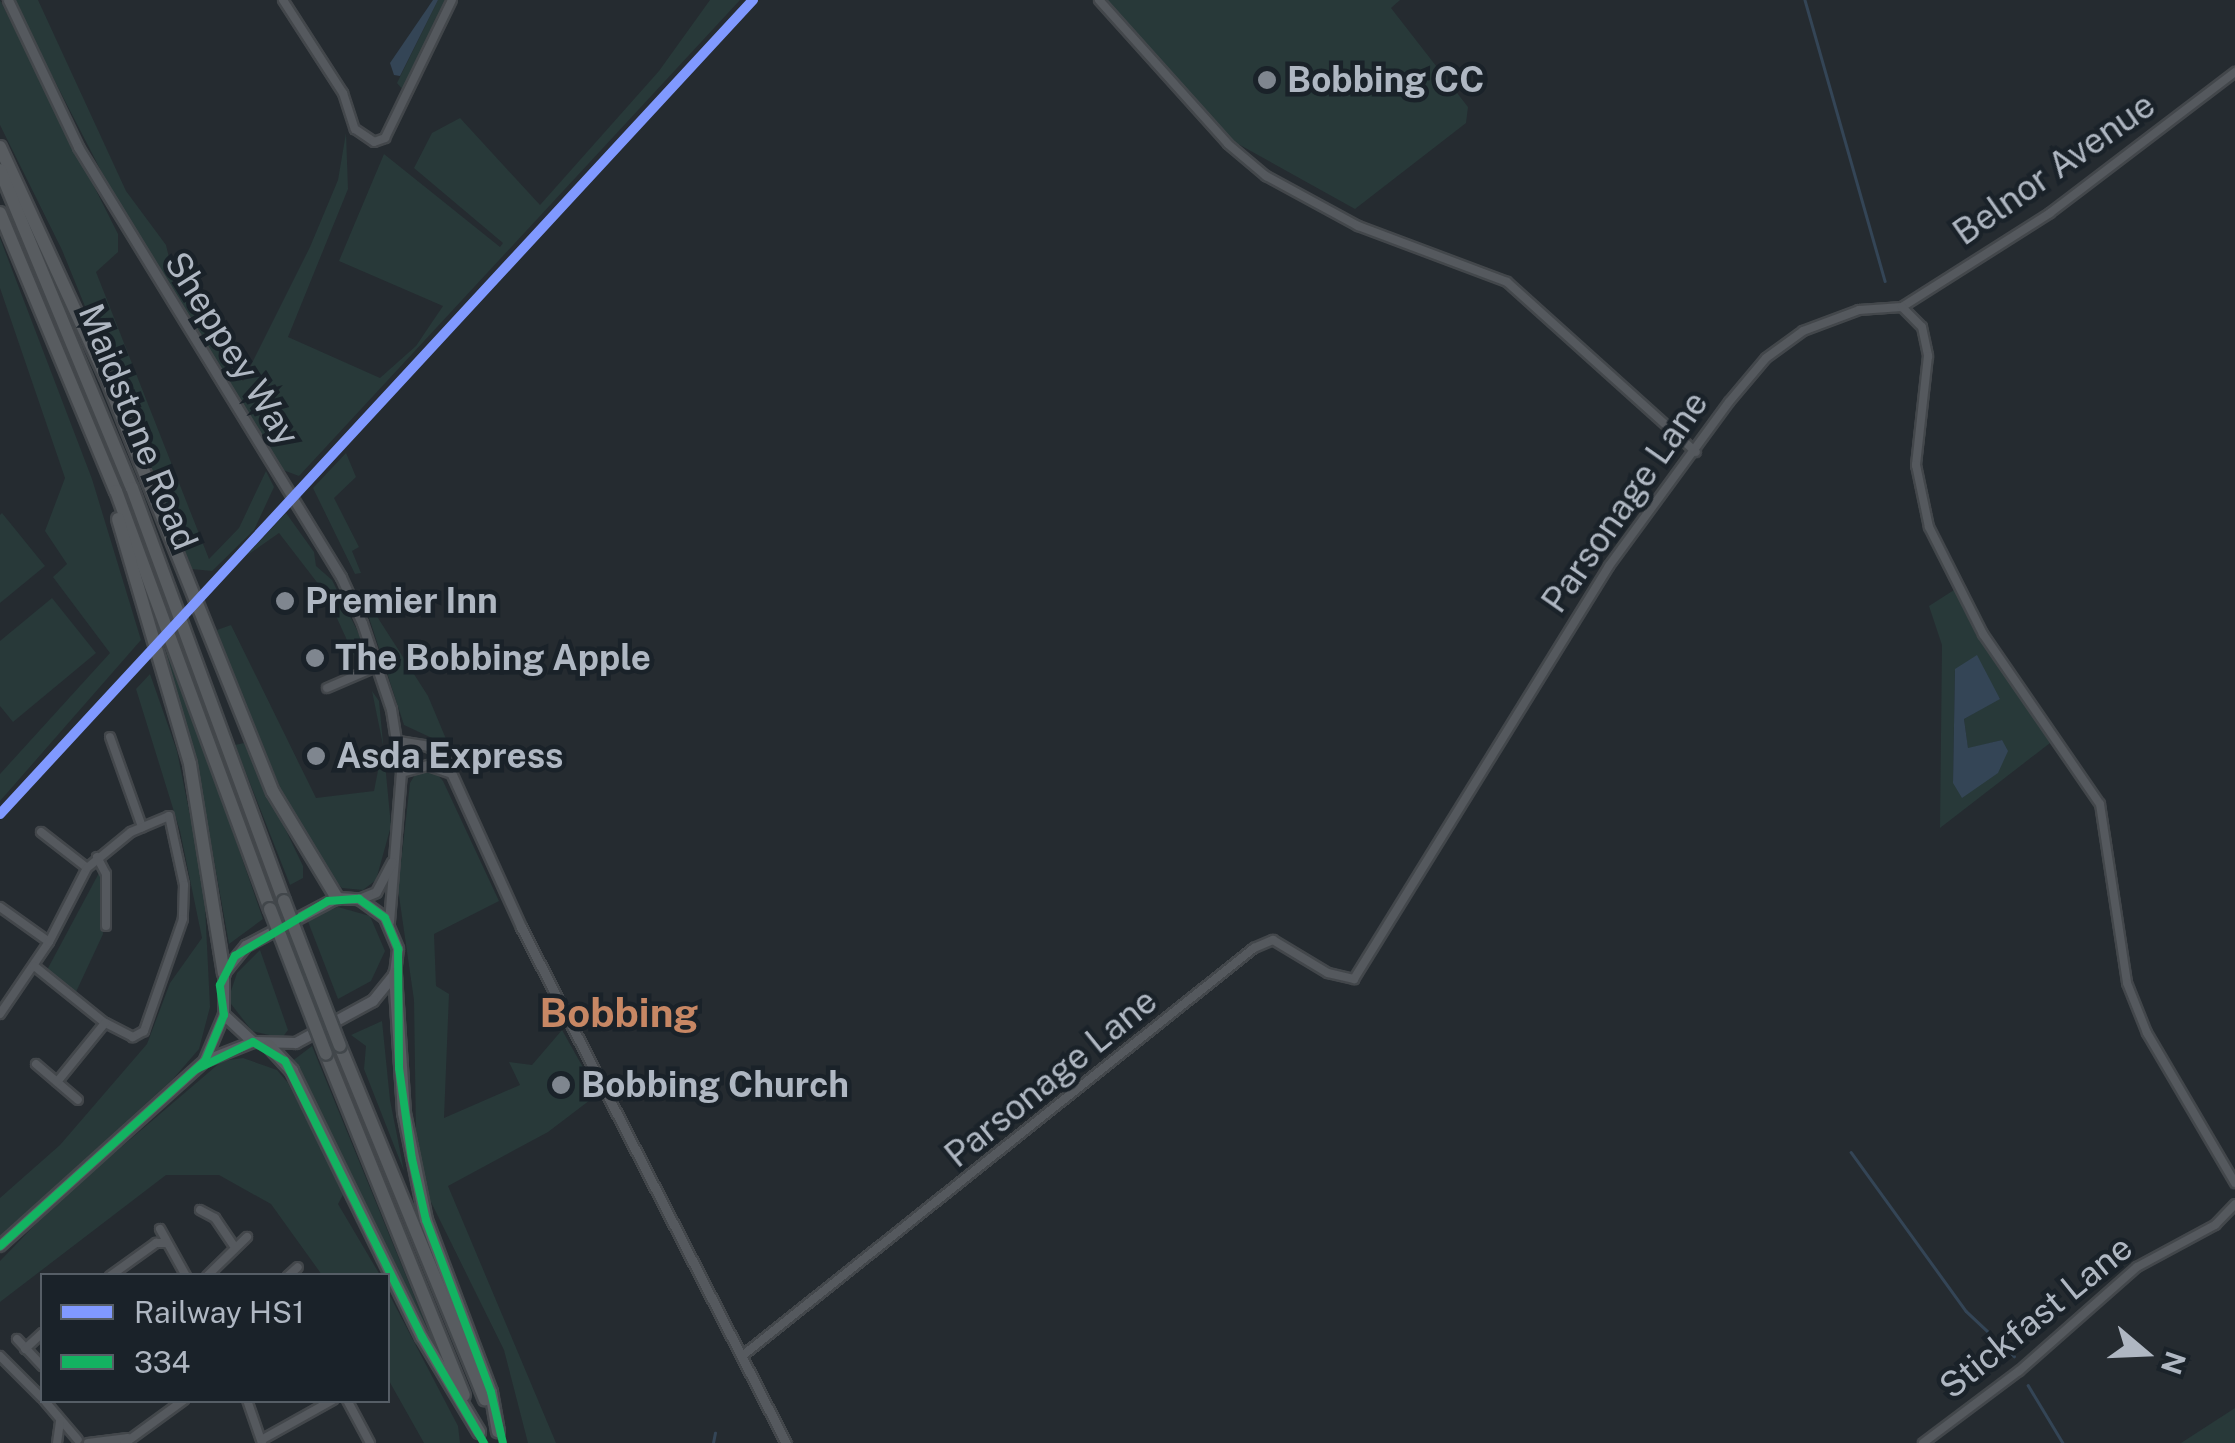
<!DOCTYPE html>
<html>
<head>
<meta charset="utf-8">
<style>
	body { margin:0 }
	#map { position:relative; width:2235px; height:1443px; overflow:hidden; background:#252b30; font-family:"Public Sans",sans-serif }
	div>[style] { position:absolute }
	[style*='--x'] { left:calc(var(--x)*1px); top:calc(var(--y)*1px); width:calc(var(--w)*1px); rotate:calc(var(--a)*1deg) }
	.green>* { inset:0; background:#283939 }
	.water>* { inset:0; background:#344556 }
	.stream>* { height:2.5px; margin:-1.25px; padding:0 1.25px; transform-origin:1.25px; border-radius:1.25px; background:#344556 }
	.roads { filter:drop-shadow(2px 0 #43474b) drop-shadow(-2px 0 #43474b) drop-shadow(0 2px #43474b) drop-shadow(0 -2px #43474b) }
	.minor>* { height:8px; margin:-4px; padding:0 4px; transform-origin:4px; border-radius:4px; background:#55595e }
	.tertiary>* { height:9px; margin:-4.5px; padding:0 4.5px; transform-origin:4.5px; border-radius:4.5px; background:#55595e }
	.secondary>* { height:10px; margin:-5px; padding:0 5px; transform-origin:5px; border-radius:5px; background:#595d63 }
	.trunk>* { height:12px; margin:-6px; padding:0 6px; transform-origin:6px; border-radius:6px; background:#585c60 }
	.bridges { filter:drop-shadow(2px 0 #42474b) drop-shadow(-2px 0 #42474b) drop-shadow(0 2px #42474b) drop-shadow(0 -2px #42474b) }
	.trunk-bridge>* { height:12px; margin:-6px; padding:0 6px; transform-origin:6px; border-radius:6px; background:#585c60 }
	.bus-1>* { height:8px; margin:-4px; padding:0 4px; transform-origin:4px; border-radius:4px; background:#13b361 }
	.rail-1>* { height:10px; margin:-5px; padding:0 5px; transform-origin:5px; border-radius:5px; background:#8099ff }
	.dots>* { width:28px; height:28px; translate:-50% -50%; box-sizing:border-box; border:5px solid #1a2229; border-radius:50% }
	span { translate:-50% -50%; white-space:nowrap; text-align:center; line-height:1.15; -webkit-text-stroke:9px #1a2229; paint-order:stroke }
	.poi-label { font-size:35px; color:#afb7c2; font-weight:700 }
	.left { translate:0 -50%; text-align:left }
	.street-label { font-size:35px; color:#afb7c2 }
	.quarter-label { font-size:40px; color:#c78764; font-weight:700 }
	.legend { position:absolute; left:40px; top:1273px; width:350px; height:130px; box-sizing:border-box; background:#1a2229; border:2px solid #565e66; margin:0; padding:12px 18px; list-style:none; font-size:30px; color:#afb7c2 }
	.legend li { display:flex; align-items:center; gap:20px; height:50px }
	.legend b { width:50px; border:2px solid #565e66 }
	.north { position:absolute; left:2095px; top:1303px; width:100px; height:100px; -webkit-text-stroke:8px #1a2229; paint-order:stroke; rotate:109deg; font-size:28px; font-weight:700; line-height:40px; text-align:center; color:#afb7c2 }
	.north::after { content:''; display:block; margin:auto; width:35px; height:45px; background:#afb7c2; clip-path:polygon(50% 0,100% 100%,50% 72%,0 100%) }
</style>
</head>
<body>
<div id="map">
	<div class="green">
		<i style="clip-path:polygon(0 0,118px 234px,118px 252px,96px 272px,209px 559px,239px 528px,266px 471px,274px 487px,254px 530px,212px 571px,192px 569px,62px 250px,0 125px)"></i>
		<i style="clip-path:polygon(13px 0,38px 0,126px 191px,166px 245px,172px 270px,243px 381px,310px 247px,338px 180px,346px 133px,348px 189px,288px 337px,380px 378px,416px 346px,443px 306px,339px 261px,384px 154px,500px 247px,503px 243px,414px 168px,432px 133px,460px 118px,540px 205px,659px 71px,710px 0,740px 0,299px 476px,283px 470px,113px 194px)"></i>
		<i style="clip-path:polygon(438px 0,451px 0,403px 90px,397px 83px)"></i>
		<i style="clip-path:polygon(1104px 0,1400px 0,1391px 8px,1468px 107px,1466px 123px,1355px 209px,1231px 140px)"></i>
		<i style="clip-path:polygon(0 238px,92px 479px,141px 640px,0 801px,0 774px,110px 653px,53px 577px,67px 564px,45px 531px,65px 478px,0 288px)"></i>
		<i style="clip-path:polygon(346px 453px,356px 477px,334px 498px,359px 547px,352px 551px,361px 573px,355px 574px,313px 488px)"></i>
		<i style="clip-path:polygon(2px 513px,45px 566px,0 603px,0 515px)"></i>
		<i style="clip-path:polygon(286px 513px,314px 552px,316px 566px,332px 580px,361px 638px,356px 660px,326px 594px,279px 533px,246px 556px)"></i>
		<i style="clip-path:polygon(360px 590px,428px 696px,449px 746px,404px 725px)"></i>
		<i style="clip-path:polygon(evenodd,1954px 590px,2050px 743px,1940px 828px,1942px 645px,1929px 606px,1954px 590px,1955px 669px,2000px 698px,1964px 719px,1968px 749px,2002px 740px,1953px 783px,1955px 669px)"></i>
		<i style="clip-path:polygon(52px 598px,96px 653px,13px 722px,0 706px,0 641px)"></i>
		<i style="clip-path:polygon(231px 625px,316px 798px,374px 791px,383px 745px,372px 691px,379px 701px,391px 826px,376px 880px,363px 890px,342px 888px,325px 872px,288px 806px,226px 659px,217px 630px)"></i>
		<i style="clip-path:polygon(170px 651px,263px 919px,229px 944px,202px 793px,165px 655px)"></i>
		<i style="clip-path:polygon(150px 674px,177px 751px,204px 885px,210px 1007px,199px 1049px,173px 1079px,0 1236px,0 1198px,60px 1145px,147px 1044px,170px 983px,202px 938px,180px 831px,136px 689px)"></i>
		<i style="clip-path:polygon(244px 743px,303px 866px,303px 878px,290px 885px,235px 745px)"></i>
		<i style="clip-path:polygon(432px 769px,443px 781px,499px 901px,434px 934px,436px 986px,449px 994px,444px 1118px,520px 1085px,509px 1062px,532px 1065px,562px 1030px,598px 1094px,548px 1132px,448px 1186px,556px 1443px,528px 1443px,504px 1350px,430px 1200px,416px 1134px,414px 1000px,398px 889px,410px 783px,416px 773px)"></i>
		<i style="clip-path:polygon(100px 871px,103px 934px,76px 992px,47px 970px)"></i>
		<i style="clip-path:polygon(338px 907px,370px 916px,385px 951px,371px 981px,338px 999px,307px 919px)"></i>
		<i style="clip-path:polygon(260px 950px,288px 1030px,282px 1038px,252px 1031px,228px 1000px,237px 973px)"></i>
		<i style="clip-path:polygon(382px 1021px,390px 1100px,404px 1171px,364px 1069px,366px 1046px,351px 1035px)"></i>
		<i style="clip-path:polygon(312px 1046px,429px 1332px,425px 1333px,291px 1062px)"></i>
		<i style="clip-path:polygon(243px 1058px,277px 1070px,288px 1083px,344px 1193px,338px 1204px,380px 1275px,322px 1275px,271px 1204px,219px 1175px,166px 1175px,0 1302px,0 1261px,58px 1201px,222px 1061px)"></i>
		<i style="clip-path:polygon(388px 1292px,458px 1426px,460px 1443px,424px 1443px,388px 1379px)"></i>
		<i style="clip-path:polygon(2235px 1408px,2235px 1443px,2181px 1443px)"></i>
	</div>
	<div class="water">
		<i style="clip-path:polygon(433px 0,438px 0,400px 76px,394px 75px,390px 63px)"></i>
		<i style="clip-path:polygon(1977px 655px,2000px 699px,1964px 719px,1968px 748px,2002px 740px,2008px 751px,1998px 773px,1962px 798px,1953px 783px,1955px 669px)"></i>
	</div>
	<div class="stream">
		<i style="--x:1805;--y:0;--w:292;--a:74.1"></i>
		<i style="--x:1851;--y:1152;--w:196;--a:54.1"></i>
		<i style="--x:1966;--y:1311;--w:66;--a:43.2"></i>
		<i style="--x:2028;--y:1385;--w:68;--a:58.9"></i>
		<i style="--x:713;--y:1443;--w:10;--a:-79"></i>
	</div>
	<div class="roads">
		<div class="minor">
			<i style="--x:283;--y:0;--w:111;--a:57.2"></i>
			<i style="--x:343;--y:93;--w:38;--a:72"></i>
			<i style="--x:355;--y:129;--w:23;--a:34"></i>
			<i style="--x:374;--y:142;--w:12;--a:-20"></i>
			<i style="--x:385;--y:138;--w:153;--a:-64.1"></i>
			<i style="--x:1099;--y:0;--w:193;--a:48.1"></i>
			<i style="--x:1228;--y:144;--w:50;--a:40.1"></i>
			<i style="--x:1266;--y:176;--w:105;--a:28.5"></i>
			<i style="--x:1358;--y:226;--w:159;--a:20.6"></i>
			<i style="--x:1507;--y:282;--w:254;--a:42"></i>
			<i style="--x:1902;--y:307;--w:175;--a:-32.4"></i>
			<i style="--x:2050;--y:213;--w:233;--a:-37.3"></i>
			<i style="--x:327;--y:688;--w:56;--a:-23.3"></i>
			<i style="--x:110;--y:737;--w:96;--a:70.4"></i>
			<i style="--x:41;--y:832;--w:58;--a:38"></i>
			<i style="--x:97;--y:857;--w:19;--a:62"></i>
			<i style="--x:106;--y:874;--w:52;--a:90"></i>
			<i style="--x:0;--y:907;--w:60;--a:35.5"></i>
			<i style="--x:0;--y:1014;--w:87;--a:-55.8"></i>
			<i style="--x:49;--y:942;--w:83;--a:-62.8"></i>
			<i style="--x:87;--y:868;--w:57;--a:-39.3"></i>
			<i style="--x:131;--y:832;--w:41;--a:-22.8"></i>
			<i style="--x:169;--y:816;--w:71;--a:77.7"></i>
			<i style="--x:184;--y:885;--w:34;--a:92"></i>
			<i style="--x:183;--y:919;--w:119;--a:109.2"></i>
			<i style="--x:144;--y:1031;--w:13;--a:151"></i>
			<i style="--x:133;--y:1037;--w:31;--a:-153"></i>
			<i style="--x:105;--y:1023;--w:91;--a:-141.2"></i>
			<i style="--x:36;--y:1064;--w:55;--a:40.6"></i>
			<i style="--x:57;--y:1082;--w:76;--a:-50.9"></i>
			<i style="--x:200;--y:1210;--w:17;--a:28"></i>
			<i style="--x:215;--y:1218;--w:36;--a:56"></i>
			<i style="--x:160;--y:1229;--w:54;--a:61"></i>
			<i style="--x:110;--y:1276;--w:57;--a:-35.7"></i>
			<i style="--x:156;--y:1243;--w:11;--a:0"></i>
			<i style="--x:207;--y:1276;--w:56;--a:-44.3"></i>
			<i style="--x:288;--y:1276;--w:13;--a:-42"></i>
			<i style="--x:17;--y:1339;--w:37;--a:47"></i>
			<i style="--x:25;--y:1349;--w:23;--a:-43"></i>
			<i style="--x:0;--y:1356;--w:59;--a:45"></i>
			<i style="--x:742;--y:1356;--w:655;--a:-38.55"></i>
			<i style="--x:1254;--y:948;--w:21;--a:-23"></i>
			<i style="--x:1273;--y:940;--w:64;--a:31"></i>
			<i style="--x:1328;--y:973;--w:27;--a:13"></i>
			<i style="--x:1354;--y:979;--w:485;--a:-58.3"></i>
			<i style="--x:1609;--y:566;--w:203;--a:-53.8"></i>
			<i style="--x:1729;--y:402;--w:57;--a:-49.9"></i>
			<i style="--x:1766;--y:358;--w:46;--a:-36.1"></i>
			<i style="--x:1803;--y:331;--w:60;--a:-20.6"></i>
			<i style="--x:1859;--y:310;--w:43;--a:-4"></i>
			<i style="--x:1902;--y:307;--w:28;--a:45"></i>
			<i style="--x:1922;--y:327;--w:30;--a:78"></i>
			<i style="--x:1928;--y:356;--w:110;--a:96.3"></i>
			<i style="--x:1916;--y:465;--w:63;--a:78.2"></i>
			<i style="--x:1929;--y:527;--w:120;--a:63.2"></i>
			<i style="--x:1983;--y:634;--w:206;--a:55.5"></i>
			<i style="--x:2100;--y:804;--w:181;--a:81.4"></i>
			<i style="--x:2127;--y:983;--w:54;--a:68.2"></i>
			<i style="--x:2147;--y:1033;--w:174;--a:59.6"></i>
			<i style="--x:44;--y:1400;--w:52;--a:49.6"></i>
			<i style="--x:247;--y:1400;--w:46;--a:70.8"></i>
			<i style="--x:347;--y:1400;--w:49;--a:61.9"></i>
			<i style="--x:263;--y:1439;--w:80;--a:-29.1"></i>
			<i style="--x:57;--y:1443;--w:22;--a:-82"></i>
			<i style="--x:88;--y:1443;--w:40;--a:-7.1"></i>
			<i style="--x:125;--y:1443;--w:73;--a:-36.1"></i>
			<i style="--x:1923;--y:1443;--w:120;--a:-36.9"></i>
			<i style="--x:2019;--y:1371;--w:157;--a:-41.4"></i>
			<i style="--x:2137;--y:1267;--w:89;--a:-28.3"></i>
			<i style="--x:2215;--y:1225;--w:29;--a:-46"></i>
		</div>
		<div class="tertiary">
			<i style="--x:8;--y:0;--w:163;--a:64.5"></i>
			<i style="--x:78;--y:147;--w:504;--a:58.55"></i>
			<i style="--x:341;--y:577;--w:51;--a:65.5"></i>
			<i style="--x:362;--y:623;--w:91;--a:71.4"></i>
			<i style="--x:391;--y:709;--w:64;--a:81"></i>
			<i style="--x:401;--y:772;--w:150;--a:94.6"></i>
			<i style="--x:398;--y:741;--w:30;--a:9"></i>
			<i style="--x:428;--y:746;--w:19;--a:35"></i>
			<i style="--x:444;--y:757;--w:187;--a:65.6"></i>
			<i style="--x:521;--y:927;--w:580;--a:62.82"></i>
			<i style="--x:401;--y:772;--w:28;--a:-15"></i>
			<i style="--x:428;--y:765;--w:24;--a:19"></i>
			<i style="--x:359;--y:899;--w:18;--a:-22"></i>
			<i style="--x:376;--y:892;--w:34;--a:-62"></i>
		</div>
		<div class="secondary">
			<i style="--x:337;--y:898;--w:22;--a:3"></i>
			<i style="--x:359;--y:899;--w:32;--a:36"></i>
			<i style="--x:385;--y:918;--w:34;--a:67"></i>
			<i style="--x:398;--y:949;--w:25;--a:97"></i>
			<i style="--x:395;--y:974;--w:35;--a:129"></i>
			<i style="--x:373;--y:1001;--w:88;--a:151.4"></i>
			<i style="--x:296;--y:1043;--w:43;--a:-178.7"></i>
			<i style="--x:253;--y:1042;--w:40;--a:-137"></i>
			<i style="--x:224;--y:1015;--w:42;--a:-90"></i>
			<i style="--x:224;--y:973;--w:35;--a:-51"></i>
			<i style="--x:246;--y:946;--w:103;--a:-27.8"></i>
			<i style="--x:205;--y:1060;--w:49;--a:-67.1"></i>
			<i style="--x:0;--y:1246;--w:276;--a:-42.1"></i>
			<i style="--x:205;--y:1061;--w:52;--a:-21.6"></i>
		</div>
		<div class="trunk">
			<i style="--x:0;--y:147;--w:253;--a:65.3"></i>
			<i style="--x:106;--y:377;--w:447;--a:68.1"></i>
			<i style="--x:273;--y:792;--w:124;--a:58.9"></i>
			<i style="--x:0;--y:170;--w:344;--a:67.5"></i>
			<i style="--x:132;--y:488;--w:440;--a:69.8"></i>
			<i style="--x:0;--y:213;--w:301;--a:67.4"></i>
			<i style="--x:116;--y:491;--w:445;--a:69.8"></i>
			<i style="--x:118;--y:519;--w:255;--a:73.6"></i>
			<i style="--x:190;--y:764;--w:212;--a:80.8"></i>
			<i style="--x:395;--y:974;--w:139;--a:86.3"></i>
			<i style="--x:404;--y:1113;--w:109;--a:78.4"></i>
			<i style="--x:426;--y:1220;--w:184;--a:69.3"></i>
			<i style="--x:491;--y:1392;--w:40;--a:80"></i>
			<i style="--x:269;--y:1046;--w:34;--a:47"></i>
			<i style="--x:292;--y:1071;--w:296;--a:64"></i>
			<i style="--x:422;--y:1337;--w:111;--a:59"></i>
			<i style="--x:340;--y:1046;--w:382;--a:67.7"></i>
			<i style="--x:326;--y:1054;--w:368;--a:68"></i>
		</div>
	</div>
	<div class="bridges">
		<div class="trunk-bridge">
			<i style="--x:284;--y:901;--w:155;--a:68.9"></i>
			<i style="--x:270;--y:909;--w:155;--a:68.9"></i>
		</div>
	</div>
	<div class="bus-1">
		<i style="--x:195;--y:1070;--w:64;--a:-25.8"></i>
		<i style="--x:253;--y:1042;--w:37;--a:31"></i>
		<i style="--x:285;--y:1061;--w:308;--a:63.6"></i>
		<i style="--x:422;--y:1337;--w:123;--a:59.7"></i>
		<i style="--x:0;--y:1246;--w:276;--a:-42.1"></i>
		<i style="--x:205;--y:1061;--w:50;--a:-67.6"></i>
		<i style="--x:224;--y:1015;--w:30;--a:-98"></i>
		<i style="--x:220;--y:985;--w:33;--a:-63"></i>
		<i style="--x:235;--y:956;--w:108;--a:-30.6"></i>
		<i style="--x:328;--y:901;--w:31;--a:-4"></i>
		<i style="--x:359;--y:899;--w:32;--a:36"></i>
		<i style="--x:385;--y:918;--w:34;--a:67"></i>
		<i style="--x:398;--y:949;--w:119;--a:89.5"></i>
		<i style="--x:399;--y:1068;--w:92;--a:81.9"></i>
		<i style="--x:412;--y:1159;--w:63;--a:77.1"></i>
		<i style="--x:426;--y:1220;--w:184;--a:69.3"></i>
		<i style="--x:491;--y:1392;--w:52;--a:76.8"></i>
	</div>
	<div class="rail-1">
		<i style="--x:0;--y:814;--w:1109;--a:-47.23"></i>
	</div>
	<div class="dots">
		<i style="left:1267px;top:80px;background:#7f868f"></i>
		<i style="left:285px;top:601px;background:#7f868f"></i>
		<i style="left:315px;top:658px;background:#7f868f"></i>
		<i style="left:316px;top:756px;background:#7f868f"></i>
		<i style="left:561px;top:1085px;background:#7f868f"></i>
	</div>
	<div class="poi-label">
		<span class="left" style="left:1287px;top:80px">Bobbing CC</span>
		<span class="left" style="left:305px;top:601px">Premier Inn</span>
		<span class="left" style="left:335px;top:658px">The Bobbing Apple</span>
		<span class="left" style="left:336px;top:756px">Asda Express</span>
		<span class="left" style="left:581px;top:1085px">Bobbing Church</span>
	</div>
	<div class="street-label">
		<span style="left:2054px;top:169px;rotate:-35deg">Belnor Avenue</span>
		<span style="left:232px;top:349px;rotate:58deg">Sheppey Way</span>
		<span style="left:138px;top:427px;rotate:68deg">Maidstone Road</span>
		<span style="left:1625px;top:502px;rotate:-55deg">Parsonage Lane</span>
		<span style="left:1051px;top:1078px;rotate:-39deg">Parsonage Lane</span>
		<span style="left:2036px;top:1317px;rotate:-39deg">Stickfast Lane</span>
	</div>
	<div class="quarter-label">
		<span style="left:619px;top:1013px">Bobbing</span>
	</div>
	<ul class="legend">
	<li><b style="height:12px;background:#8099ff"></b>Railway HS1</li>
	<li><b style="height:12px;background:#13b361"></b>334</li>
	</ul>
	<div class="north">N</div>
</div>
</body>
</html>
